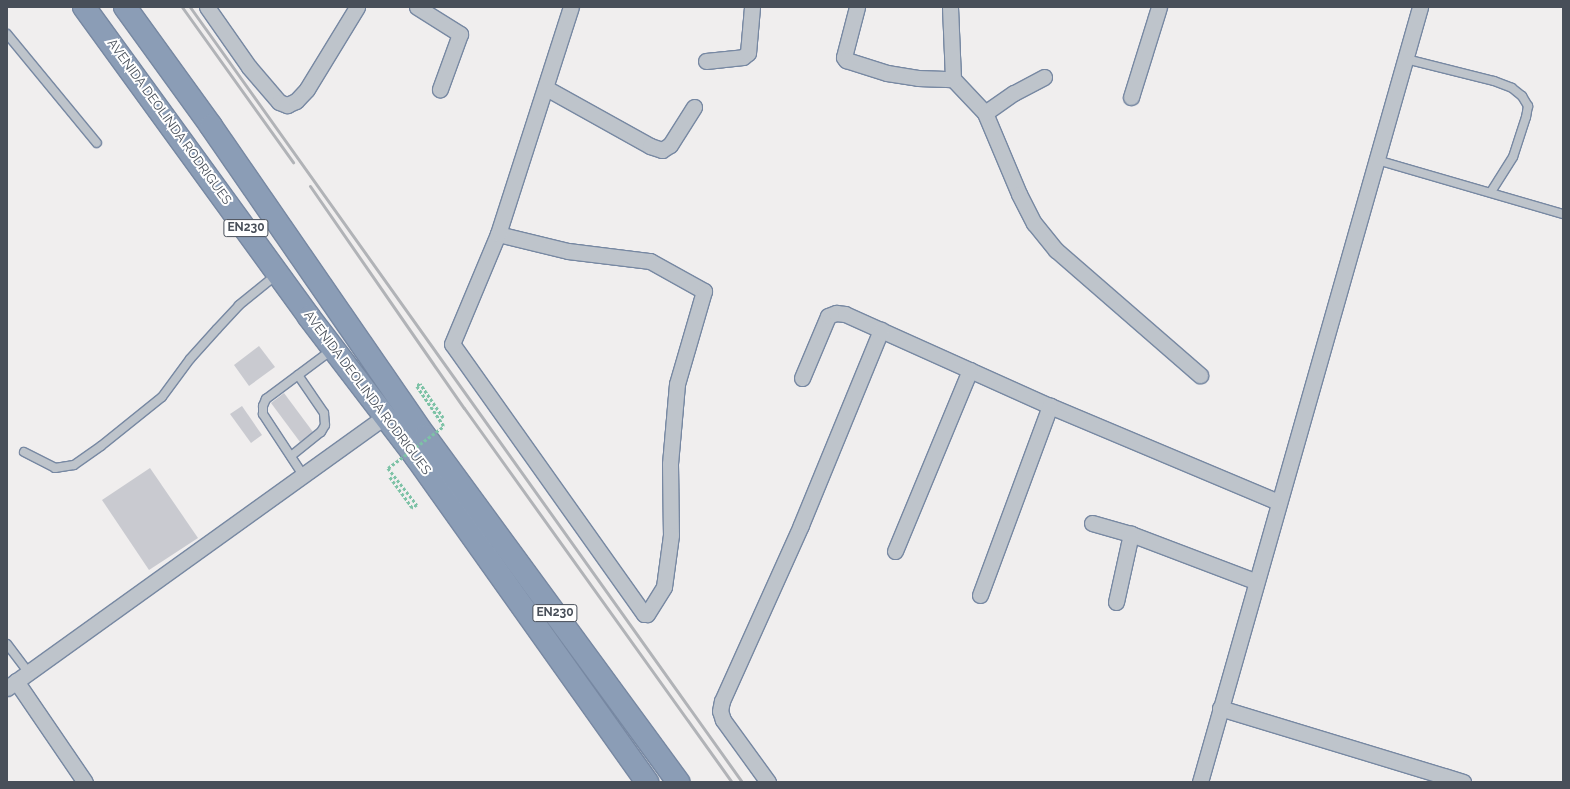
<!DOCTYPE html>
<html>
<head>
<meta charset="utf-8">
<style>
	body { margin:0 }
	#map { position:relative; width:1570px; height:789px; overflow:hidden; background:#f0eeee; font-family:Raleway,sans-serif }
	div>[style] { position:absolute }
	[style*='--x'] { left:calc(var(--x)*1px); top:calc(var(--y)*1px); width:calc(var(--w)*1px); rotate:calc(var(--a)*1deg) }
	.building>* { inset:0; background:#c9cad0 }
	.path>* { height:2.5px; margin-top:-1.25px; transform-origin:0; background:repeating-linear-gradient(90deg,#7dc2a6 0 3px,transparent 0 5px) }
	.roads { filter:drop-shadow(1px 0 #7788a2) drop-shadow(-1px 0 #7788a2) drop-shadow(0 1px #7788a2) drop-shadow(0 -1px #7788a2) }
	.lane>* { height:8px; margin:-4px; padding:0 4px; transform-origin:4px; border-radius:4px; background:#bec4cb }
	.street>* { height:15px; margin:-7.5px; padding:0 7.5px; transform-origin:7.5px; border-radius:7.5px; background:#bec4cb }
	.highway>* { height:22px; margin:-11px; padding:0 11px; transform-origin:11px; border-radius:11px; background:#8b9db6 }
	.rail>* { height:3px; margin:-1.5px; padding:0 1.5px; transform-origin:1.5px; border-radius:1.5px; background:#b1b3b7 }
	.path-bridge>* { height:2.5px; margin-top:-1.25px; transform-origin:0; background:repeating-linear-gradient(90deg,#7dc2a6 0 3px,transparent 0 5px) }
	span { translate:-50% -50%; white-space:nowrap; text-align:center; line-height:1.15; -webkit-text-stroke:4px #fff; paint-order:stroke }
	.shield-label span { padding:1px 3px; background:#fff; border:1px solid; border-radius:3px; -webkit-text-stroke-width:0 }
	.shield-label { font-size:12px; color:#484f59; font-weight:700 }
	.street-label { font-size:13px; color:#484f59 }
	.frame { position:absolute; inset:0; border:8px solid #484f59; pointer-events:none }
</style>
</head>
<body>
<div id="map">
	<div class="building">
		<i style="clip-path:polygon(259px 346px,275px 367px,249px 386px,234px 365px)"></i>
		<i style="clip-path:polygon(284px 393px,313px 432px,300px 442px,271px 403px)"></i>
		<i style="clip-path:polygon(242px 406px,262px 435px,251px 443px,230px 414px)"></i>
		<i style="clip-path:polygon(150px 468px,198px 538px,149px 570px,102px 500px)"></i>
	</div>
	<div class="path">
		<i style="--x:443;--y:418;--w:41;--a:-124.1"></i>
		<i style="--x:420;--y:384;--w:4;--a:146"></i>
		<i style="--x:417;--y:386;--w:48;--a:56"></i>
		<i style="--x:388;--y:468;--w:47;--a:51.9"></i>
		<i style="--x:417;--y:505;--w:6;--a:149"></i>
		<i style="--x:412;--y:508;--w:39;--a:-126"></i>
	</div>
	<div class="roads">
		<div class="lane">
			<i style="--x:7;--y:34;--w:141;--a:50.5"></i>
			<i style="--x:1406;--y:59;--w:91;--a:14"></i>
			<i style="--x:1494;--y:81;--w:19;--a:21"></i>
			<i style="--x:1512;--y:88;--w:13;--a:39"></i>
			<i style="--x:1522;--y:96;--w:12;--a:59"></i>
			<i style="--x:1528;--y:106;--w:11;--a:100"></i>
			<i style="--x:1526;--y:117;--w:42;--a:108"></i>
			<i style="--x:1513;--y:157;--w:41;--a:122.2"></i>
			<i style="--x:1377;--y:160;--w:194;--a:16.2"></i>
			<i style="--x:24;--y:452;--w:35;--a:27"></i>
			<i style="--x:55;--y:468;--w:19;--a:-9"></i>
			<i style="--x:74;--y:465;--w:33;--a:-35"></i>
			<i style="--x:101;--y:446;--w:78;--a:-38.8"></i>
			<i style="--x:162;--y:397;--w:47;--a:-53.6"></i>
			<i style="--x:190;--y:359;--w:40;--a:-48"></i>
			<i style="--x:217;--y:329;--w:33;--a:-47"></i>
			<i style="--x:239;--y:305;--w:48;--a:-39"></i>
			<i style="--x:291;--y:456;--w:38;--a:-39"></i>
			<i style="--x:321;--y:432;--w:8;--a:-60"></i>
			<i style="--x:325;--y:425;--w:12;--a:-95"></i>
			<i style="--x:324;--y:413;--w:46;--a:-124.4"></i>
			<i style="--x:303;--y:475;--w:73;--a:-123.3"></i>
			<i style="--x:263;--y:414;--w:8;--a:-90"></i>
			<i style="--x:263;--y:406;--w:8;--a:-67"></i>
			<i style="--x:266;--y:399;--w:84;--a:-36.7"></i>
			<i style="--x:7;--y:644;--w:35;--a:53"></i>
		</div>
		<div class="street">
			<i style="--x:207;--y:7;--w:73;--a:55"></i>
			<i style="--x:249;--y:67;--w:46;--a:49.4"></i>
			<i style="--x:279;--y:102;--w:9;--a:21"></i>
			<i style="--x:287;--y:105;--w:10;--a:-24"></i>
			<i style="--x:296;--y:101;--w:16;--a:-47"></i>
			<i style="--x:307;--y:89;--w:96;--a:-58.6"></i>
			<i style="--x:417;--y:7;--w:51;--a:32.1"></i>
			<i style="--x:460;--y:34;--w:59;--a:110"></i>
			<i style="--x:857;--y:7;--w:52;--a:104.6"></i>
			<i style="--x:844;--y:57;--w:4;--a:56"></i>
			<i style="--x:846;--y:60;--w:43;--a:17.6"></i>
			<i style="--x:887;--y:73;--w:31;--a:9"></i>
			<i style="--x:918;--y:78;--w:35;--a:2"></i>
			<i style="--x:953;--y:79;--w:47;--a:46.7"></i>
			<i style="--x:985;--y:113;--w:88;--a:67.2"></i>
			<i style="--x:1019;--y:194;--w:33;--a:63"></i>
			<i style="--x:1034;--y:223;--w:35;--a:51"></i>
			<i style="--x:1056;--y:250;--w:191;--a:41"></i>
			<i style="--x:950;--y:7;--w:72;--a:87.6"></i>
			<i style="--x:706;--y:61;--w:37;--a:-6"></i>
			<i style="--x:743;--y:57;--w:6;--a:-39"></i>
			<i style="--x:748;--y:53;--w:46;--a:-85"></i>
			<i style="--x:546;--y:88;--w:119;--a:29.1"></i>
			<i style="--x:650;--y:146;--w:13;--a:18"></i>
			<i style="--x:662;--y:150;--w:9;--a:-32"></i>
			<i style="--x:670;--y:145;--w:45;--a:-57.7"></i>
			<i style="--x:1131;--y:97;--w:94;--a:-72.7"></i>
			<i style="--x:985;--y:113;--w:35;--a:-35"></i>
			<i style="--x:1014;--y:93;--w:34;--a:-28"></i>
			<i style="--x:498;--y:234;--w:72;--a:13.7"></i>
			<i style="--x:568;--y:251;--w:83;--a:7"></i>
			<i style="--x:650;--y:261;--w:62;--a:29.1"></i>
			<i style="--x:704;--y:291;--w:97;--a:106.2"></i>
			<i style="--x:677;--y:384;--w:80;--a:95"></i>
			<i style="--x:670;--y:464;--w:71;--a:89.2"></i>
			<i style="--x:671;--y:535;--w:52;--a:97.7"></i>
			<i style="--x:664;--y:587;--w:32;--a:122"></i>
			<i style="--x:647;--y:614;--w:3;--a:180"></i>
			<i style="--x:644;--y:614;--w:331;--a:-125.4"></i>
			<i style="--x:452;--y:344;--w:119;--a:-67.3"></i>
			<i style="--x:498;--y:234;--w:238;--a:-72.2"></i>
			<i style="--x:802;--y:378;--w:67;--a:-67.2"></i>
			<i style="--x:828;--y:316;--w:9;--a:-21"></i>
			<i style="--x:836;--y:313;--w:9;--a:6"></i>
			<i style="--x:845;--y:314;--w:225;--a:24.2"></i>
			<i style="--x:1050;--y:406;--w:247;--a:22.8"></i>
			<i style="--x:1092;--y:523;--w:41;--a:15.8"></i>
			<i style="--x:1131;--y:534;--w:133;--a:20.8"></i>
			<i style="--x:895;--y:551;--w:196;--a:-67.5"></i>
			<i style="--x:980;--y:595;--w:202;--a:-69.7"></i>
			<i style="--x:1116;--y:602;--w:70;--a:-77.6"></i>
			<i style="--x:16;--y:681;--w:122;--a:55.7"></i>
			<i style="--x:7;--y:688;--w:467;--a:-35.7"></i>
			<i style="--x:1220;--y:708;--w:254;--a:16.9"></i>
			<i style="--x:768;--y:782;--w:77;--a:-126"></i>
			<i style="--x:723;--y:720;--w:9;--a:-108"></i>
			<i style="--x:720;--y:711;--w:10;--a:-79"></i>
			<i style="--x:722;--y:701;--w:193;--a:-65.8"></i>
			<i style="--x:801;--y:525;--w:211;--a:-67.7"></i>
			<i style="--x:1200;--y:782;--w:806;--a:-74.15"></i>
		</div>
		<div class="highway">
			<i style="--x:84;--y:7;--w:383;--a:54"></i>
			<i style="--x:309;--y:317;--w:176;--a:52.6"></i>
			<i style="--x:416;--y:457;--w:399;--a:54.6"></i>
			<i style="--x:125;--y:7;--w:147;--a:54.1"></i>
			<i style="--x:211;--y:126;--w:377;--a:55.4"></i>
			<i style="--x:425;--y:436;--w:429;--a:53.8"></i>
		</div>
	</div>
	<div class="rail">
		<i style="--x:182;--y:7;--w:191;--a:54.4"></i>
		<i style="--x:190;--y:7;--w:951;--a:54.54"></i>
		<i style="--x:310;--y:186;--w:270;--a:55.3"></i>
		<i style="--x:464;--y:408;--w:460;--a:54.4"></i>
	</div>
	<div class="path-bridge">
		<i style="--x:388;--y:468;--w:70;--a:-36.9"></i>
	</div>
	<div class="shield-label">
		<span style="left:246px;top:228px">EN230</span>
		<span style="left:555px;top:613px">EN230</span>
	</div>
	<div class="street-label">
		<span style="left:169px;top:122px;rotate:54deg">AVENIDA DEOLINDA RODRIGUES</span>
		<span style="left:367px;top:393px;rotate:53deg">AVENIDA DEOLINDA RODRIGUES</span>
	</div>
	<div class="frame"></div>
</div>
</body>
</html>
